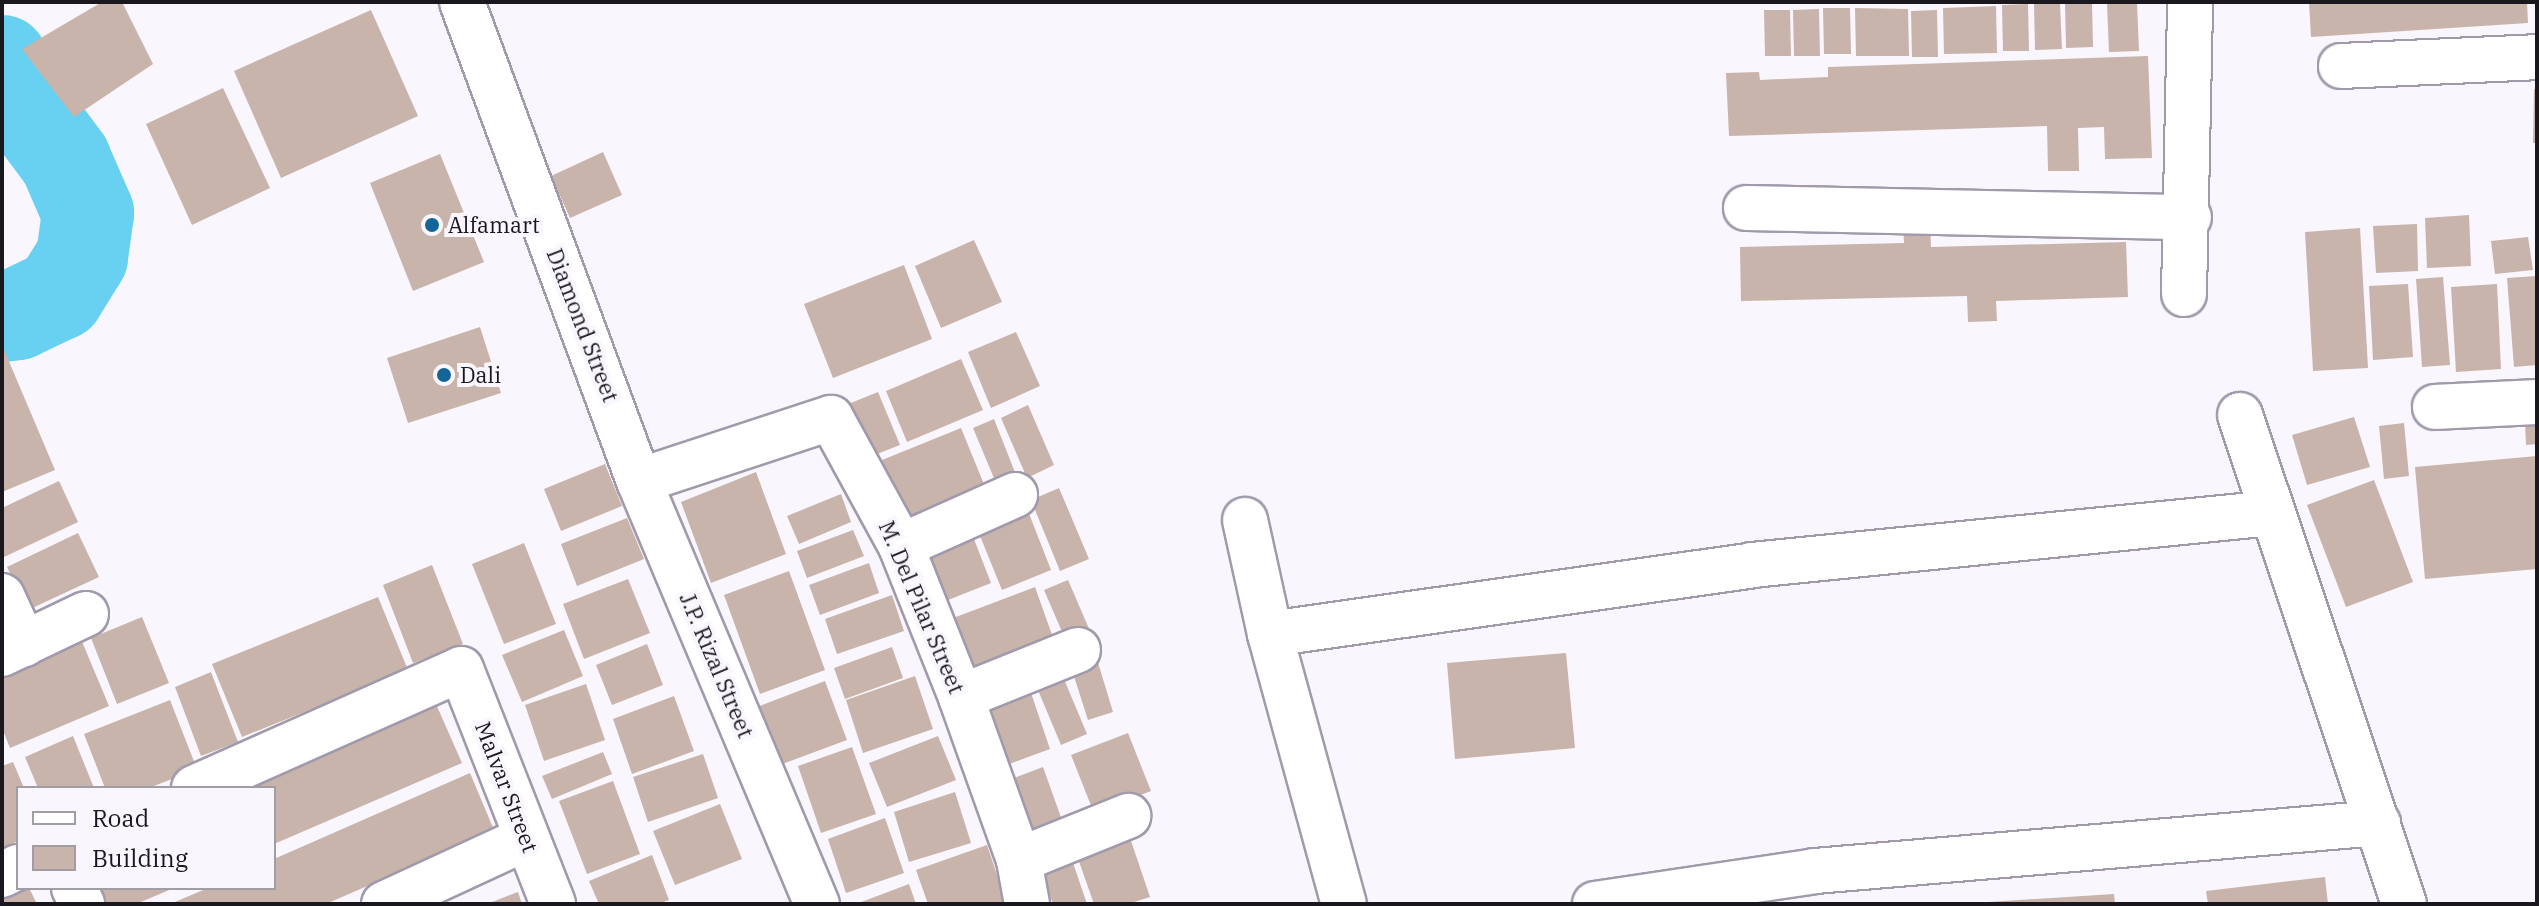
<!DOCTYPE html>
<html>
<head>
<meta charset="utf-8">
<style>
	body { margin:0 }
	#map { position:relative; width:2539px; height:906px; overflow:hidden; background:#f9f6fd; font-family:"IBM Plex Serif",serif }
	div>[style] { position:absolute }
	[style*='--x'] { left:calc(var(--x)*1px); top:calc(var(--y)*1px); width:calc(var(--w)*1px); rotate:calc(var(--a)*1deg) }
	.river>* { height:92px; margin:-46px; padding:0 46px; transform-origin:46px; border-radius:46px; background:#68d1f1 }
	.building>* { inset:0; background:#c8b4ab }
	.roads { filter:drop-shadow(2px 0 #a09aab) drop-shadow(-2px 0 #a09aab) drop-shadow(0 2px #a09aab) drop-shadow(0 -2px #a09aab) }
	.minor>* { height:44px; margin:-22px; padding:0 22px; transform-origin:22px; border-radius:22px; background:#fff }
	.dots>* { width:22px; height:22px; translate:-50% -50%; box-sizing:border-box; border:4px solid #f9f6fd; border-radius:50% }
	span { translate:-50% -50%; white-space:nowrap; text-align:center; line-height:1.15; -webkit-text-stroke:8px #f9f6fd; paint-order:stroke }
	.poi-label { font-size:22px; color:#1a181e }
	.left { translate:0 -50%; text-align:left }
	.street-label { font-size:22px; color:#1a181e }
	.frame { position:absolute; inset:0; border:4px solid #1a181e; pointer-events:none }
	.legend { position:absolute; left:16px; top:786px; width:260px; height:104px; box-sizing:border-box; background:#f9f6fd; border:2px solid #a09da4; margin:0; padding:10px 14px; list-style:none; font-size:24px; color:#1a181e }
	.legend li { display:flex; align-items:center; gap:16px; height:40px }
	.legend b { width:40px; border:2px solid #a09da4 }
</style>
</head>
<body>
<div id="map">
	<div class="river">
		<i style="--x:2;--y:61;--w:49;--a:63.4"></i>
		<i style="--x:24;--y:105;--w:69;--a:53.3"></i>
		<i style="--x:65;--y:160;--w:58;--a:66.5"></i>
		<i style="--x:88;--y:213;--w:44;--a:97.8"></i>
		<i style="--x:82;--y:257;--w:44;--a:121.9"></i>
		<i style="--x:59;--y:294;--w:47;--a:154.5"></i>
		<i style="--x:17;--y:314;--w:15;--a:172"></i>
	</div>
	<div class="building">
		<i style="clip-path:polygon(102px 2px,122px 2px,153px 64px,74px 117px,22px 49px)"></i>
		<i style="clip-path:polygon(2065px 2px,2092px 2px,2093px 47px,2066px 48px)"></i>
		<i style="clip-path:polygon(2309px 2px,2527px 2px,2528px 23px,2311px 37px)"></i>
		<i style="clip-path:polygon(2034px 3px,2060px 3px,2062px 49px,2035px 50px)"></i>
		<i style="clip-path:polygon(2137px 3px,2139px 51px,2109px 52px,2107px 4px)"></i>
		<i style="clip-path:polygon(2028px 4px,2029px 51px,2003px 51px,2002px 5px)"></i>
		<i style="clip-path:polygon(1996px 6px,1997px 53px,1944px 54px,1943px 8px)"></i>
		<i style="clip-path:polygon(1823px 8px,1850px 8px,1851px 54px,1824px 54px)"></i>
		<i style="clip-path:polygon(1855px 8px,1908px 9px,1909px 56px,1856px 56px)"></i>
		<i style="clip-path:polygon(1819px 9px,1820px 56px,1794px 56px,1793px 10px)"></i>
		<i style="clip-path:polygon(371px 10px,418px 116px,281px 178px,234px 71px)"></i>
		<i style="clip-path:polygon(1764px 10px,1790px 10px,1791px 56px,1765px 56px)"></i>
		<i style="clip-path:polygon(1937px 10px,1938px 57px,1912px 57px,1911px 11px)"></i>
		<i style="clip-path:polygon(2148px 56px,2152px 158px,2105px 159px,2104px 127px,2078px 128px,2079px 171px,2048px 171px,2047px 126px,1729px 136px,1726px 73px,1759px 72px,1760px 80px,1828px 77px,1828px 67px)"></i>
		<i style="clip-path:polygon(223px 88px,270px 188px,192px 225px,146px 124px)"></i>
		<i style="clip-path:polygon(2534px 89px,2537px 89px,2537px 143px,2533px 143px)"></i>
		<i style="clip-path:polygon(603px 152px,622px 195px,570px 218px,551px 176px)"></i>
		<i style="clip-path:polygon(440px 154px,484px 262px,413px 291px,370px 183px)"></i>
		<i style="clip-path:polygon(2469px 215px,2471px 266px,2427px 268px,2425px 218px)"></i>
		<i style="clip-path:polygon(1930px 219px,1931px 247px,2126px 242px,2128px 297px,1996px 301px,1997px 321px,1968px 322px,1967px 296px,1741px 301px,1740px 247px,1904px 243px,1903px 220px)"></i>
		<i style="clip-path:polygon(2417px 224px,2418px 271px,2376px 273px,2373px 226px)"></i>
		<i style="clip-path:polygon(2360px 228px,2368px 368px,2313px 371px,2305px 232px)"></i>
		<i style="clip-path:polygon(2528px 237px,2533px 270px,2495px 274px,2491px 241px)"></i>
		<i style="clip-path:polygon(974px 240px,1002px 302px,941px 328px,915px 266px)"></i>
		<i style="clip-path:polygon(904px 265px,932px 339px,833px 378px,804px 304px)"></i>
		<i style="clip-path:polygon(2537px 276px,2537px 365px,2514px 367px,2507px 278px)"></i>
		<i style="clip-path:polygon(2443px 277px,2450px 365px,2422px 367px,2416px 279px)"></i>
		<i style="clip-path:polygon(2408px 284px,2413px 357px,2373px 360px,2369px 286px)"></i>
		<i style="clip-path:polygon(2497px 284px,2501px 369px,2456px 372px,2451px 287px)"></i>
		<i style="clip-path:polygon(480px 327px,501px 393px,408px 423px,387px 358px)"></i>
		<i style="clip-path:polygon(1016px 332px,1040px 386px,991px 408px,968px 352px)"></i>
		<i style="clip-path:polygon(2px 345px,55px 470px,2px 492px)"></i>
		<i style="clip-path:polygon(961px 359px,983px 410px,907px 442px,886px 391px)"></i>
		<i style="clip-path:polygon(878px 392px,900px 445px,867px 458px,846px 405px)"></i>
		<i style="clip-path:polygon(1028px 405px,1054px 465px,1027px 478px,1001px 418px)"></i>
		<i style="clip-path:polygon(2354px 417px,2370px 467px,2307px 485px,2292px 435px)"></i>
		<i style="clip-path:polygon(994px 419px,1016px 475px,996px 483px,973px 428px)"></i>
		<i style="clip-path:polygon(2404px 423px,2409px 476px,2384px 479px,2379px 426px)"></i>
		<i style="clip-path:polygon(2525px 423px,2537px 423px,2537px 444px,2526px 445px)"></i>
		<i style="clip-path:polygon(961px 428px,988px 494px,909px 527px,882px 460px)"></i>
		<i style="clip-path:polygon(2537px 456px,2537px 569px,2425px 579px,2415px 467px)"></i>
		<i style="clip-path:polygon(605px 464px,622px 506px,561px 531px,544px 489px)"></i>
		<i style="clip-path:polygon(756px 472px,786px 554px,711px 583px,681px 502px)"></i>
		<i style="clip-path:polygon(2374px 480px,2413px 582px,2346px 607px,2307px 505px)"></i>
		<i style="clip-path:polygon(59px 481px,78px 522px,2px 558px,2px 508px)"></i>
		<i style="clip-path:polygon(1059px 488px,1089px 559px,1060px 571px,1031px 500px)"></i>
		<i style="clip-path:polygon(841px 494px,851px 522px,799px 544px,787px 516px)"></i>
		<i style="clip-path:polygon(1028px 511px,1051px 570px,1002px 590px,978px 531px)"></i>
		<i style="clip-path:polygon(627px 518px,644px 559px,577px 586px,561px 544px)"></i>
		<i style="clip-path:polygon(853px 530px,864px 556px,807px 578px,797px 551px)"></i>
		<i style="clip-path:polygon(78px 533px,99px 577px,28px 610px,7px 567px)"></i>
		<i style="clip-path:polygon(972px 534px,991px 583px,938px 604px,918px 555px)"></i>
		<i style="clip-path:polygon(524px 543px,556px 624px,504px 644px,472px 564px)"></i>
		<i style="clip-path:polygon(869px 563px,879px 593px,820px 615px,809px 585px)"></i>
		<i style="clip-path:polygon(432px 565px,463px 644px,413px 663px,383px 585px)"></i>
		<i style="clip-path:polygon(789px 571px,825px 670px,760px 694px,724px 595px)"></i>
		<i style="clip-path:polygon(628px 579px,650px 633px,584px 659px,563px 604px)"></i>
		<i style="clip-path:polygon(1068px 580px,1090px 631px,1066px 641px,1044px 590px)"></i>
		<i style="clip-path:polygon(1035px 587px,1056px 646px,961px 681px,940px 623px)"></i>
		<i style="clip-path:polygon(892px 595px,904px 631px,837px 654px,825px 619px)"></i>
		<i style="clip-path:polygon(378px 597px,408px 670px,242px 737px,212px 664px)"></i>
		<i style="clip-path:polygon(142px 617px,169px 683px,117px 704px,91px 638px)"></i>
		<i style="clip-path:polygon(564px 630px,583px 676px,522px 702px,502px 655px)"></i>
		<i style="clip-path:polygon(78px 632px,109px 706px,10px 748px,2px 728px,2px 665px)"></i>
		<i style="clip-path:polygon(647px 644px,663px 685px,612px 705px,596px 665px)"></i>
		<i style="clip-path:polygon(892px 647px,903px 678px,845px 699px,834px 668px)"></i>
		<i style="clip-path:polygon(1566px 653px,1575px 748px,1455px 759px,1447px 663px)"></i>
		<i style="clip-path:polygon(1096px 656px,1113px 712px,1088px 720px,1070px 664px)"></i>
		<i style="clip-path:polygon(211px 672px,238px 742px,201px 756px,175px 687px)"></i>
		<i style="clip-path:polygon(1061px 672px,1087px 734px,1061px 745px,1035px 683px)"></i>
		<i style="clip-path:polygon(915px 676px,933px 729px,863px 753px,846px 700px)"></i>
		<i style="clip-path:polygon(825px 681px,847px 740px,777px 766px,757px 707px)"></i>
		<i style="clip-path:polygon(586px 684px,605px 740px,544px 761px,525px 705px)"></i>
		<i style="clip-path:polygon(1029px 687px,1050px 749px,993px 770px,972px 708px)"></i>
		<i style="clip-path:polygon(674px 696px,694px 751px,632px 774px,613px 719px)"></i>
		<i style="clip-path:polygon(170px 700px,197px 769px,149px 788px,105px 788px,84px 734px)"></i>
		<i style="clip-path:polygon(436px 704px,462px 763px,274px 844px,274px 788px,243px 788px)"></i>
		<i style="clip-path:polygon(1128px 733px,1151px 791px,1094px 813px,1071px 755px)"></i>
		<i style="clip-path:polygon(73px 736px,94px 788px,38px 788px,25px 757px)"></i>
		<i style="clip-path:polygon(938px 736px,956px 780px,887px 807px,869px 763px)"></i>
		<i style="clip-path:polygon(852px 747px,876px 814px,821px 833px,798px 766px)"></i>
		<i style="clip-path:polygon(603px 752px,612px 774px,552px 799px,542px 776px)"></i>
		<i style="clip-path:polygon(703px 754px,718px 798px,648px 822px,633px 777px)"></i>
		<i style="clip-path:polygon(13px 762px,24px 788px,18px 788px,18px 841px,2px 848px,2px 766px)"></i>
		<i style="clip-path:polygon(1043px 767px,1063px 823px,1035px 834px,1014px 778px)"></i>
		<i style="clip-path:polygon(470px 773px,494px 830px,406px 869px,326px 904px,170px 904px,208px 888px,274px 888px,274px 859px)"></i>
		<i style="clip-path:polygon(613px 781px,640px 854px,587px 874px,559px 801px)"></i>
		<i style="clip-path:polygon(955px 792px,971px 843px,909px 862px,894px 812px)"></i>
		<i style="clip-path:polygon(720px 804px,742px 859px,675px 885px,653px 831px)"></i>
		<i style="clip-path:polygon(885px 818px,904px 873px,846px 893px,828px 839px)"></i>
		<i style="clip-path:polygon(1129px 835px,1150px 897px,1128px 904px,1094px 904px,1076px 853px)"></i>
		<i style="clip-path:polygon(987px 845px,1007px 904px,928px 904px,916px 870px)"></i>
		<i style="clip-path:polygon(652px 855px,669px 900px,658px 904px,599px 904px,589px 881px)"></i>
		<i style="clip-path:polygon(1071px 857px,1087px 904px,1053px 904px,1040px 868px)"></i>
		<i style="clip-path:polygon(2325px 877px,2328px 904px,2208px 904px,2206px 891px)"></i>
		<i style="clip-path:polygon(909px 884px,916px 904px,856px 904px)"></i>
		<i style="clip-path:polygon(2px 886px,29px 888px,37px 904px,2px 904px)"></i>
		<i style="clip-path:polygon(94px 888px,174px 888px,136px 904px,101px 904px)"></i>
		<i style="clip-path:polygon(518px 892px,522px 904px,487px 904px)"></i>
		<i style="clip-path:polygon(2114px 894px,2115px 904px,1988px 904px,1988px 902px)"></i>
	</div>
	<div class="roads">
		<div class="minor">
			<i style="--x:462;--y:2;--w:511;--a:69.72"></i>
			<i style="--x:639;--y:481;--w:459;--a:67.2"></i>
			<i style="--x:2341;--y:66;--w:196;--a:-2.6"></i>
			<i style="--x:1746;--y:208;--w:443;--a:1.2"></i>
			<i style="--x:2184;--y:294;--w:292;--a:-88.8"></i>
			<i style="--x:2435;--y:407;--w:102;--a:-2.8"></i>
			<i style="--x:2240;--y:415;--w:516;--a:71.46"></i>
			<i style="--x:639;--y:481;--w:202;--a:-18.2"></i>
			<i style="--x:831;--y:418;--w:146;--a:61.3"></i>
			<i style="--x:901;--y:546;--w:162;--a:68.3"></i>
			<i style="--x:961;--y:697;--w:173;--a:70.4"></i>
			<i style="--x:1019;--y:860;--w:45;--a:79.7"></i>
			<i style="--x:1245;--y:520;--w:117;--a:77.6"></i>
			<i style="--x:1270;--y:634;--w:280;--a:74.7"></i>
			<i style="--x:901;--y:546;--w:125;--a:-24.1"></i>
			<i style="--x:2;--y:596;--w:53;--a:65.4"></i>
			<i style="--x:1270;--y:634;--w:487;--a:-8.1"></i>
			<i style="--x:1752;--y:565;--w:523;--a:-5.71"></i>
			<i style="--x:2;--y:654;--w:93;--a:-25.5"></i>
			<i style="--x:961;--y:697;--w:126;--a:-21.9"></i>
			<i style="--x:194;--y:788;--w:292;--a:-24"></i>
			<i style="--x:461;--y:669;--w:252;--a:68.6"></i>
			<i style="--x:1019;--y:860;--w:118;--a:-22"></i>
			<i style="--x:2;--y:875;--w:18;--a:-27"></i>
			<i style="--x:74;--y:888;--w:18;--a:63"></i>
			<i style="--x:384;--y:904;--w:157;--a:-24.8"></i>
			<i style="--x:1595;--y:904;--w:222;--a:-8.5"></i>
			<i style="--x:1815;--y:871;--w:565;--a:-4.87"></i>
		</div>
	</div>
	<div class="dots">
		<i style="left:432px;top:225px;background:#136597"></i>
		<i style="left:444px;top:375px;background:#136597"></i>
	</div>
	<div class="poi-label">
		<span class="left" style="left:448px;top:225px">Alfamart</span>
		<span class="left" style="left:460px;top:375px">Dali</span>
	</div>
	<div class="street-label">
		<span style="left:583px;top:325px;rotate:69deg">Diamond Street</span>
		<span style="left:922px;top:607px;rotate:67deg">M. Del Pilar Street</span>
		<span style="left:717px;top:665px;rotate:67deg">J.P. Rizal Street</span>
		<span style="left:507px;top:787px;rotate:69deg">Malvar Street</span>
	</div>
	<div class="frame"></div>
	<ul class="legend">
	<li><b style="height:10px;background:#fff"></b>Road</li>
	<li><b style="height:22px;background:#c8b4ab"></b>Building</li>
	</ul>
</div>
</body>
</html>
